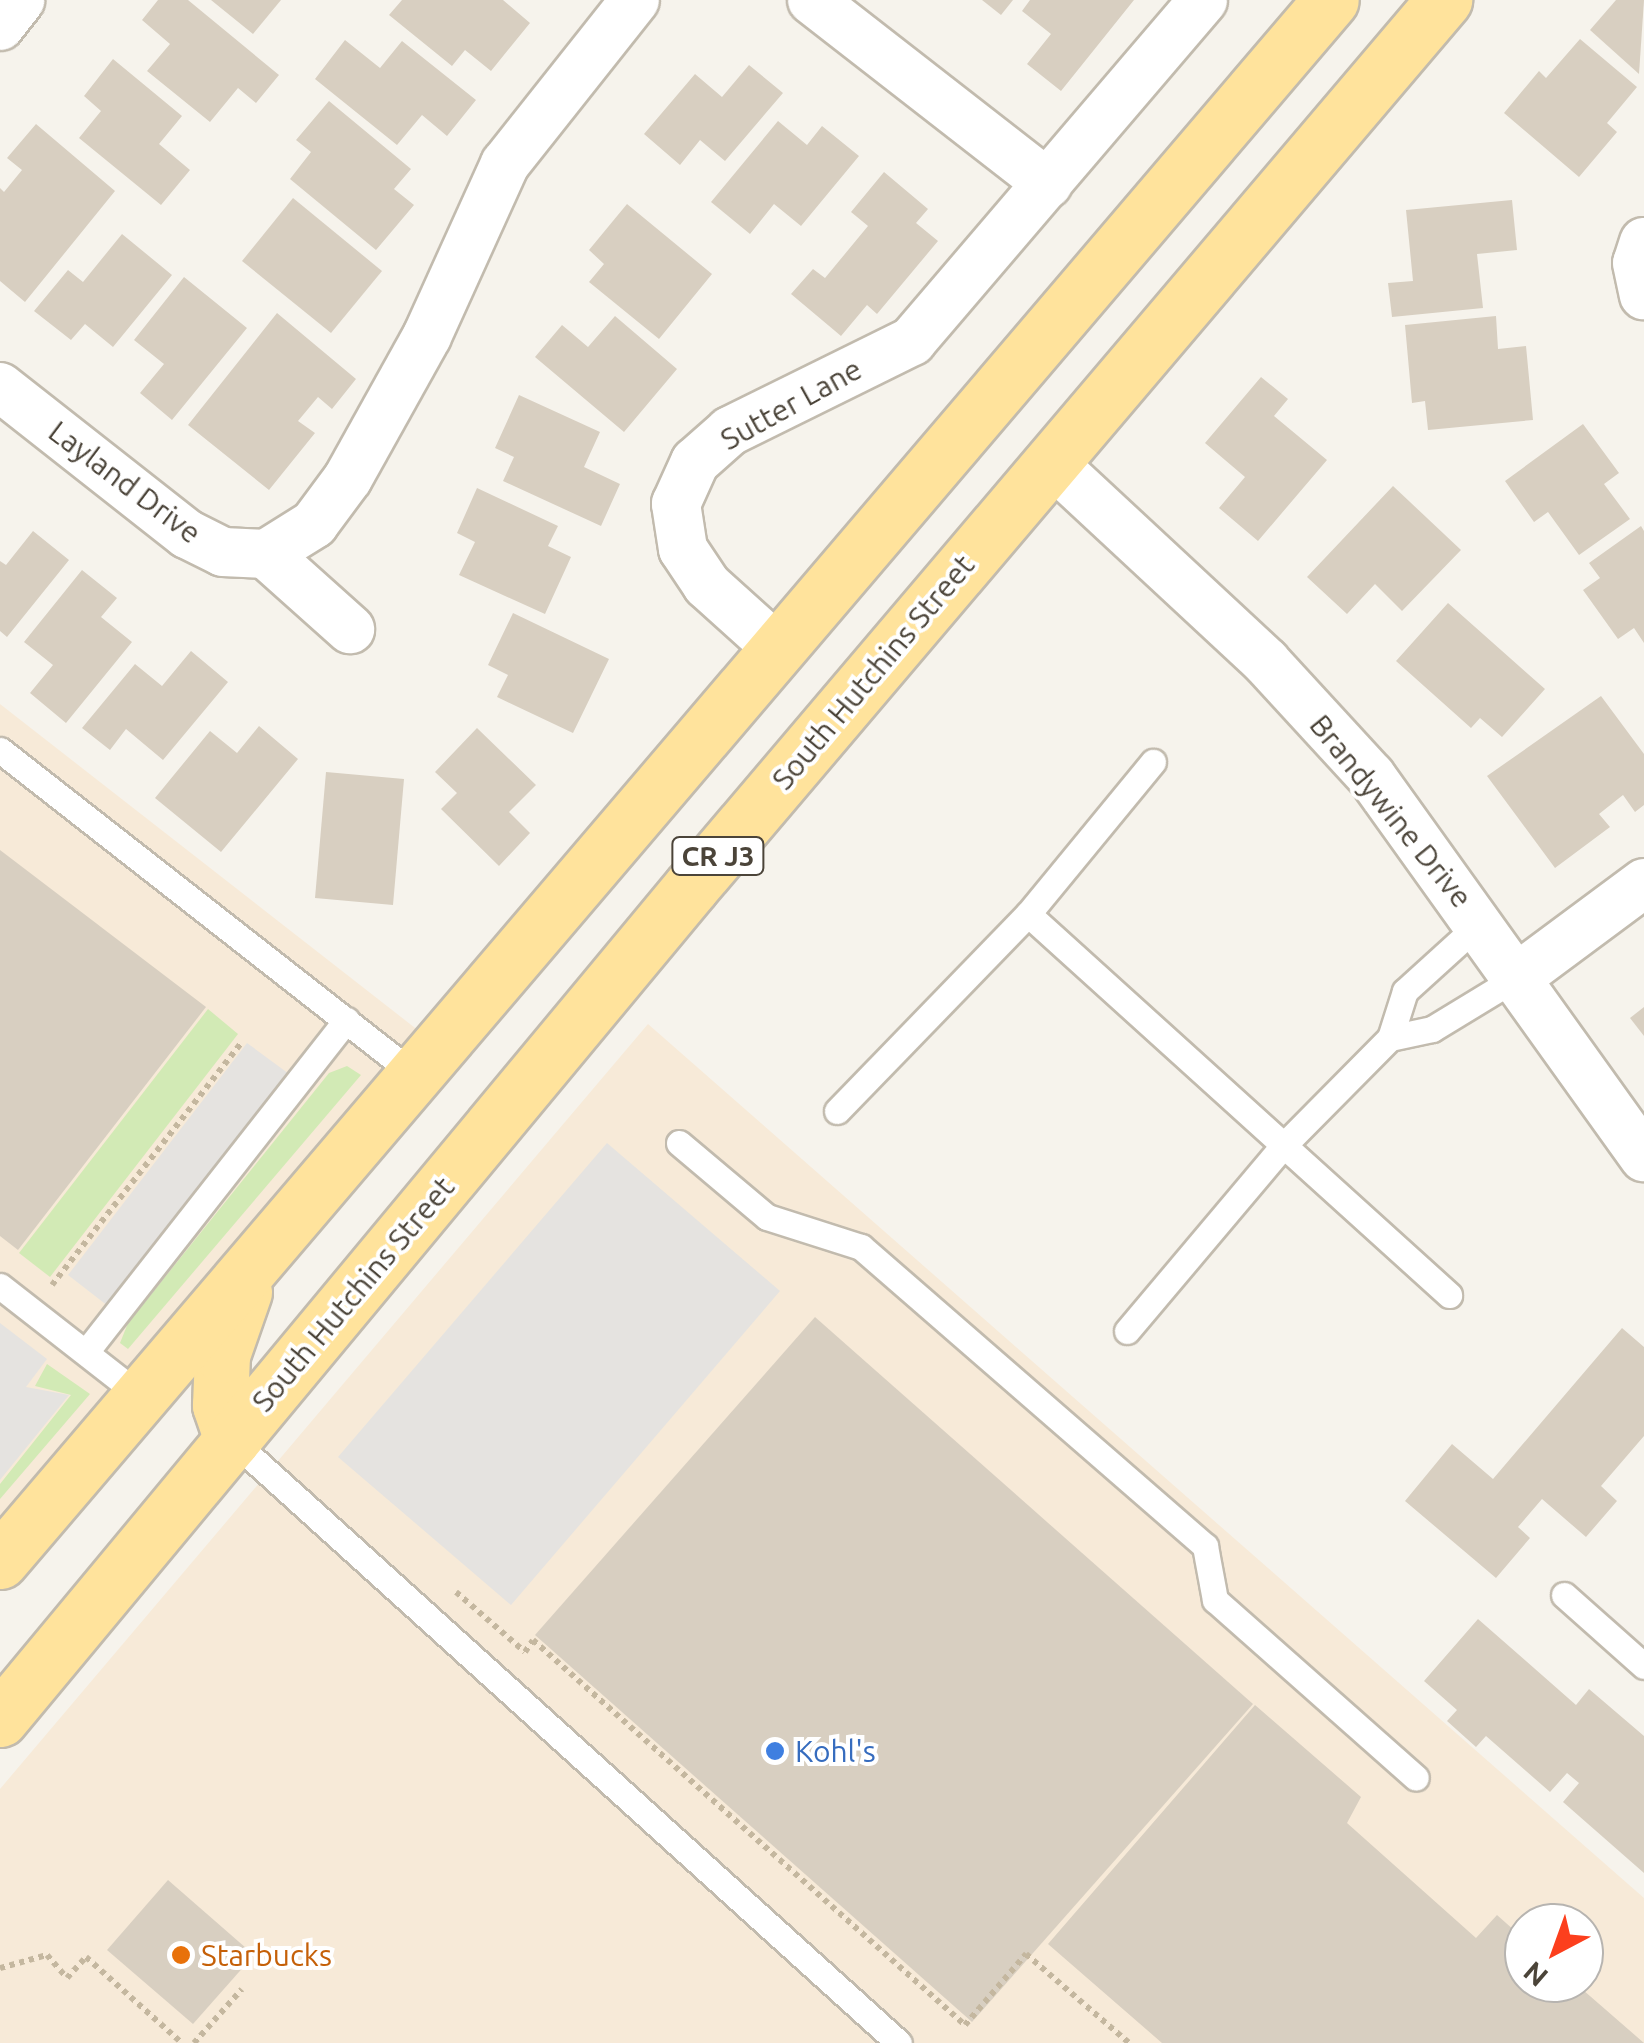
<!DOCTYPE html>
<html>
<head>
<meta charset="utf-8">
<style>
	body { margin:0 }
	#map { position:relative; width:1644px; height:2043px; overflow:hidden; background:#f6f3ec; font-family:Ubuntu,sans-serif }
	div>[style] { position:absolute }
	[style*='--x'] { left:calc(var(--x)*1px); top:calc(var(--y)*1px); width:calc(var(--w)*1px); rotate:calc(var(--a)*1deg) }
	.commercial>* { inset:0; background:#f7ead8 }
	.green>* { inset:0; background:#d2eab5 }
	.parking>* { inset:0; background:#e5e3e0 }
	.building>* { inset:0; background:#d8cfc1 }
	.path>* { height:6px; margin-top:-3px; transform-origin:0; background:repeating-linear-gradient(90deg,#c4b79f 0 5px,transparent 0 10px) }
	.roads { filter:drop-shadow(2px 0 #c2bbae) drop-shadow(-2px 0 #c2bbae) drop-shadow(0 2px #c2bbae) drop-shadow(0 -2px #c2bbae) }
	.lane>* { height:25px; margin:-12.5px; padding:0 12.5px; transform-origin:12.5px; border-radius:12.5px; background:#fff }
	.street>* { height:48px; margin:-24px; padding:0 24px; transform-origin:24px; border-radius:24px; background:#fff }
	.primary>* { height:55px; margin:-27.5px; padding:0 27.5px; transform-origin:27.5px; border-radius:27.5px; background:#ffe39c }
	.dots>* { width:28px; height:28px; translate:-50% -50%; box-sizing:border-box; border:5px solid #fff; border-radius:50% }
	span { translate:-50% -50%; white-space:nowrap; text-align:center; line-height:1.15; -webkit-text-stroke:8px #fff; paint-order:stroke }
	.shield-label span { padding:2px 8px; background:#fff; border:2px solid; border-radius:8px; -webkit-text-stroke-width:0 }
	.shield-label { font-size:28px; color:#4b4439; font-weight:700 }
	.street-label { font-size:30px; color:#4b4439 }
	.shop-label { font-size:30px; color:#366cbe }
	.left { translate:0 -50%; text-align:left }
	.food-label { font-size:30px; color:#c56008 }
	.north { position:absolute; left:1504px; top:1903px; width:100px; height:100px; box-sizing:border-box; background:#fff; border:2px solid #b7b4b0; border-radius:50%; rotate:221deg; font-size:28px; font-weight:700; line-height:40px; text-align:center; color:#4b4439 }
	.north::after { content:''; display:block; margin:auto; width:35px; height:45px; background:#fc3f1d; clip-path:polygon(50% 0,100% 100%,50% 72%,0 100%) }
</style>
</head>
<body>
<div id="map">
	<div class="commercial">
		<i style="clip-path:polygon(0 704px,419px 1031px,0 1526px)"></i>
		<i style="clip-path:polygon(evenodd,648px 1024px,1644px 1898px,1644px 2043px,0 2043px,0 1789px,648px 1024px,1524px 1923px,1584px 1923px,1584px 1983px,1524px 1983px,1524px 1923px)"></i>
	</div>
	<div class="green">
		<i style="clip-path:polygon(208px 1009px,238px 1034px,50px 1277px,19px 1253px)"></i>
		<i style="clip-path:polygon(347px 1066px,361px 1075px,128px 1349px,120px 1343px,128px 1323px,329px 1073px)"></i>
		<i style="clip-path:polygon(47px 1364px,90px 1394px,0 1499px,0 1484px,71px 1395px,35px 1386px)"></i>
	</div>
	<div class="parking">
		<i style="clip-path:polygon(247px 1043px,311px 1090px,126px 1320px,68px 1275px)"></i>
		<i style="clip-path:polygon(607px 1143px,780px 1291px,511px 1605px,338px 1457px)"></i>
		<i style="clip-path:polygon(0 1323px,47px 1359px,26px 1387px,69px 1395px,0 1480px)"></i>
	</div>
	<div class="building">
		<i style="clip-path:polygon(158px 0,188px 0,279px 75px,256px 103px,238px 88px,210px 122px,147px 71px,170px 44px,142px 20px)"></i>
		<i style="clip-path:polygon(211px 0,281px 0,253px 34px)"></i>
		<i style="clip-path:polygon(402px 0,503px 0,530px 23px,491px 71px,465px 50px,452px 66px,389px 15px)"></i>
		<i style="clip-path:polygon(982px 0,1013px 0,1001px 15px)"></i>
		<i style="clip-path:polygon(1030px 0,1134px 0,1061px 91px,1027px 64px,1051px 34px,1022px 11px)"></i>
		<i style="clip-path:polygon(1616px 0,1644px 0,1639px 74px,1590px 30px)"></i>
		<i style="clip-path:polygon(1580px 39px,1637px 87px,1607px 123px,1617px 132px,1579px 177px,1504px 113px,1539px 71px,1546px 78px)"></i>
		<i style="clip-path:polygon(345px 40px,380px 68px,402px 41px,476px 100px,447px 136px,422px 115px,397px 145px,315px 79px)"></i>
		<i style="clip-path:polygon(113px 59px,182px 116px,159px 144px,190px 170px,161px 205px,79px 138px,101px 111px,84px 96px)"></i>
		<i style="clip-path:polygon(749px 65px,783px 93px,725px 161px,700px 140px,680px 165px,644px 134px,695px 74px,722px 97px)"></i>
		<i style="clip-path:polygon(329px 101px,411px 169px,394px 189px,414px 205px,376px 250px,290px 179px,311px 152px,296px 140px)"></i>
		<i style="clip-path:polygon(778px 121px,807px 145px,822px 126px,859px 156px,801px 226px,774px 204px,750px 234px,711px 202px)"></i>
		<i style="clip-path:polygon(36px 124px,115px 191px,25px 302px,0 281px,0 188px,4px 192px,22px 170px,7px 158px)"></i>
		<i style="clip-path:polygon(884px 172px,928px 209px,916px 223px,938px 241px,877px 314px,867px 305px,841px 336px,791px 294px,813px 269px,825px 278px,868px 226px,851px 212px)"></i>
		<i style="clip-path:polygon(293px 198px,382px 271px,331px 333px,242px 261px)"></i>
		<i style="clip-path:polygon(1512px 200px,1517px 250px,1477px 254px,1483px 308px,1392px 317px,1388px 283px,1413px 281px,1406px 210px)"></i>
		<i style="clip-path:polygon(627px 204px,712px 274px,659px 339px,589px 282px,604px 264px,589px 250px)"></i>
		<i style="clip-path:polygon(122px 234px,172px 275px,113px 347px,85px 324px,71px 340px,34px 311px,68px 270px,83px 282px)"></i>
		<i style="clip-path:polygon(184px 277px,247px 328px,172px 420px,140px 393px,164px 364px,134px 340px)"></i>
		<i style="clip-path:polygon(277px 313px,356px 379px,332px 409px,318px 397px,298px 421px,315px 433px,269px 490px,188px 425px)"></i>
		<i style="clip-path:polygon(615px 316px,677px 369px,624px 432px,535px 357px,562px 325px,588px 347px)"></i>
		<i style="clip-path:polygon(1496px 316px,1498px 349px,1526px 346px,1533px 420px,1428px 430px,1425px 401px,1412px 403px,1405px 325px)"></i>
		<i style="clip-path:polygon(1261px 377px,1288px 399px,1274px 416px,1327px 460px,1258px 541px,1219px 508px,1245px 477px,1205px 443px)"></i>
		<i style="clip-path:polygon(519px 395px,600px 432px,584px 467px,620px 484px,601px 526px,503px 481px,514px 457px,495px 448px)"></i>
		<i style="clip-path:polygon(1583px 424px,1619px 473px,1604px 484px,1630px 519px,1579px 555px,1548px 512px,1534px 522px,1505px 481px)"></i>
		<i style="clip-path:polygon(1393px 486px,1461px 550px,1402px 611px,1375px 584px,1347px 614px,1307px 577px)"></i>
		<i style="clip-path:polygon(477px 488px,558px 526px,548px 546px,571px 557px,545px 614px,459px 575px,475px 542px,457px 533px)"></i>
		<i style="clip-path:polygon(1641px 526px,1644px 531px,1644px 643px,1634px 628px,1618px 639px,1583px 590px,1600px 578px,1589px 563px)"></i>
		<i style="clip-path:polygon(33px 531px,69px 560px,7px 637px,0 631px,0 561px,6px 565px)"></i>
		<i style="clip-path:polygon(82px 570px,117px 598px,101px 617px,132px 642px,66px 723px,30px 693px,53px 665px,24px 642px)"></i>
		<i style="clip-path:polygon(1448px 603px,1545px 689px,1502px 737px,1480px 718px,1471px 728px,1396px 661px)"></i>
		<i style="clip-path:polygon(513px 613px,609px 659px,573px 733px,497px 697px,508px 675px,488px 665px)"></i>
		<i style="clip-path:polygon(191px 651px,228px 682px,163px 760px,126px 729px,110px 750px,82px 728px,135px 664px,162px 686px)"></i>
		<i style="clip-path:polygon(1601px 696px,1644px 754px,1644px 805px,1635px 812px,1623px 795px,1599px 814px,1610px 827px,1555px 868px,1487px 776px)"></i>
		<i style="clip-path:polygon(259px 726px,298px 759px,221px 852px,155px 798px,210px 731px,237px 753px)"></i>
		<i style="clip-path:polygon(477px 728px,536px 785px,509px 812px,530px 833px,499px 866px,441px 809px,457px 793px,435px 772px)"></i>
		<i style="clip-path:polygon(326px 772px,404px 779px,393px 905px,315px 898px)"></i>
		<i style="clip-path:polygon(0 850px,206px 1007px,18px 1250px,0 1236px)"></i>
		<i style="clip-path:polygon(1644px 1007px,1644px 1036px,1630px 1018px)"></i>
		<i style="clip-path:polygon(815px 1317px,1253px 1704px,972px 2022px,535px 1635px)"></i>
		<i style="clip-path:polygon(1622px 1328px,1644px 1347px,1644px 1436px,1601px 1486px,1617px 1501px,1586px 1537px,1542px 1499px,1518px 1527px,1530px 1538px,1496px 1578px,1405px 1501px,1452px 1444px,1493px 1479px)"></i>
		<i style="clip-path:polygon(1478px 1619px,1576px 1705px,1589px 1689px,1644px 1736px,1644px 1873px,1563px 1802px,1579px 1783px,1567px 1773px,1550px 1792px,1486px 1736px,1476px 1747px,1447px 1721px,1457px 1710px,1424px 1681px)"></i>
		<i style="clip-path:polygon(1255px 1705px,1361px 1797px,1347px 1823px,1476px 1938px,1497px 1915px,1524px 1939px,1524px 1983px,1575px 1983px,1644px 2043px,1162px 2043px,1048px 1944px)"></i>
		<i style="clip-path:polygon(168px 1880px,254px 1955px,193px 2024px,107px 1950px)"></i>
	</div>
	<div class="path">
		<i style="--x:52;--y:1285;--w:308;--a:-52"></i>
		<i style="--x:456;--y:1592;--w:91;--a:41"></i>
		<i style="--x:525;--y:1652;--w:14;--a:-56"></i>
		<i style="--x:533;--y:1640;--w:579;--a:41.71"></i>
		<i style="--x:965;--y:2025;--w:94;--a:-49.3"></i>
		<i style="--x:1026;--y:1954;--w:136;--a:40.8"></i>
		<i style="--x:0;--y:1968;--w:49;--a:-15.5"></i>
		<i style="--x:47;--y:1955;--w:30;--a:49"></i>
		<i style="--x:67;--y:1978;--w:28;--a:-48"></i>
		<i style="--x:86;--y:1957;--w:129;--a:41.9"></i>
		<i style="--x:194;--y:2043;--w:72;--a:-48.4"></i>
	</div>
	<div class="roads">
		<div class="lane">
			<i style="--x:0;--y:750;--w:526;--a:38.05"></i>
			<i style="--x:1028;--y:914;--w:568;--a:42.14"></i>
			<i style="--x:1390;--y:1038;--w:43;--a:-12.1"></i>
			<i style="--x:1432;--y:1029;--w:102;--a:-31.3"></i>
			<i style="--x:837;--y:1111;--w:274;--a:-45.9"></i>
			<i style="--x:1028;--y:914;--w:197;--a:-50.6"></i>
			<i style="--x:679;--y:1143;--w:115;--a:40.1"></i>
			<i style="--x:767;--y:1217;--w:99;--a:17.7"></i>
			<i style="--x:861;--y:1247;--w:456;--a:41"></i>
			<i style="--x:1205;--y:1546;--w:55;--a:79.5"></i>
			<i style="--x:1215;--y:1600;--w:268;--a:41.5"></i>
			<i style="--x:0;--y:1286;--w:179;--a:38"></i>
			<i style="--x:1127;--y:1331;--w:241;--a:-49.9"></i>
			<i style="--x:1282;--y:1147;--w:153;--a:-45.3"></i>
			<i style="--x:1390;--y:1038;--w:49;--a:-72.3"></i>
			<i style="--x:1405;--y:991;--w:101;--a:-42.2"></i>
			<i style="--x:86;--y:1352;--w:422;--a:-51.9"></i>
			<i style="--x:232;--y:1440;--w:899;--a:42.12"></i>
			<i style="--x:1564;--y:1595;--w:107;--a:41.6"></i>
		</div>
		<div class="street">
			<i style="--x:812;--y:0;--w:299;--a:37.9"></i>
			<i style="--x:0;--y:26;--w:33;--a:-52"></i>
			<i style="--x:1644;--y:242;--w:22;--a:108"></i>
			<i style="--x:1637;--y:263;--w:33;--a:78"></i>
			<i style="--x:0;--y:387;--w:238;--a:38.2"></i>
			<i style="--x:187;--y:534;--w:40;--a:26.6"></i>
			<i style="--x:223;--y:552;--w:43;--a:2.7"></i>
			<i style="--x:266;--y:554;--w:113;--a:41.8"></i>
			<i style="--x:1050;--y:461;--w:295;--a:42.9"></i>
			<i style="--x:1266;--y:662;--w:155;--a:47.4"></i>
			<i style="--x:1371;--y:776;--w:469;--a:54.4"></i>
			<i style="--x:266;--y:554;--w:57;--a:-32"></i>
			<i style="--x:314;--y:524;--w:57;--a:-53.5"></i>
			<i style="--x:348;--y:478;--w:162;--a:-60.9"></i>
			<i style="--x:427;--y:336;--w:189;--a:-65.6"></i>
			<i style="--x:505;--y:164;--w:209;--a:-51.6"></i>
			<i style="--x:778;--y:649;--w:96;--a:-138"></i>
			<i style="--x:707;--y:585;--w:43;--a:-123.7"></i>
			<i style="--x:683;--y:549;--w:46;--a:-98.8"></i>
			<i style="--x:676;--y:504;--w:46;--a:-65.7"></i>
			<i style="--x:695;--y:462;--w:47;--a:-41.5"></i>
			<i style="--x:730;--y:431;--w:203;--a:-26.3"></i>
			<i style="--x:912;--y:341;--w:448;--a:-49.5"></i>
			<i style="--x:1519;--y:976;--w:156;--a:-36.6"></i>
		</div>
		<div class="primary">
			<i style="--x:232;--y:1440;--w:37;--a:-109"></i>
			<i style="--x:220;--y:1405;--w:50;--a:-87.7"></i>
			<i style="--x:222;--y:1355;--w:67;--a:-70.8"></i>
			<i style="--x:0;--y:1561;--w:2051;--a:-49.55"></i>
			<i style="--x:0;--y:1719;--w:1082;--a:-50.29"></i>
			<i style="--x:691;--y:887;--w:1164;--a:-49.67"></i>
		</div>
	</div>
	<div class="dots">
		<i style="left:775px;top:1751px;background:#3f7fe0"></i>
		<i style="left:181px;top:1955px;background:#e8710a"></i>
	</div>
	<div class="shield-label">
		<span style="left:718px;top:856px">CR J3</span>
	</div>
	<div class="street-label">
		<span style="left:791px;top:404px;rotate:-29deg">Sutter Lane</span>
		<span style="left:125px;top:482px;rotate:37deg">Layland Drive</span>
		<span style="left:873px;top:672px;rotate:-50deg">South Hutchins Street</span>
		<span style="left:1391px;top:811px;rotate:51deg">Brandywine Drive</span>
		<span style="left:353px;top:1294px;rotate:-50deg">South Hutchins Street</span>
	</div>
	<div class="shop-label">
		<span class="left" style="left:795px;top:1751px">Kohl's</span>
	</div>
	<div class="food-label">
		<span class="left" style="left:201px;top:1955px">Starbucks</span>
	</div>
	<div class="north">N</div>
</div>
</body>
</html>
